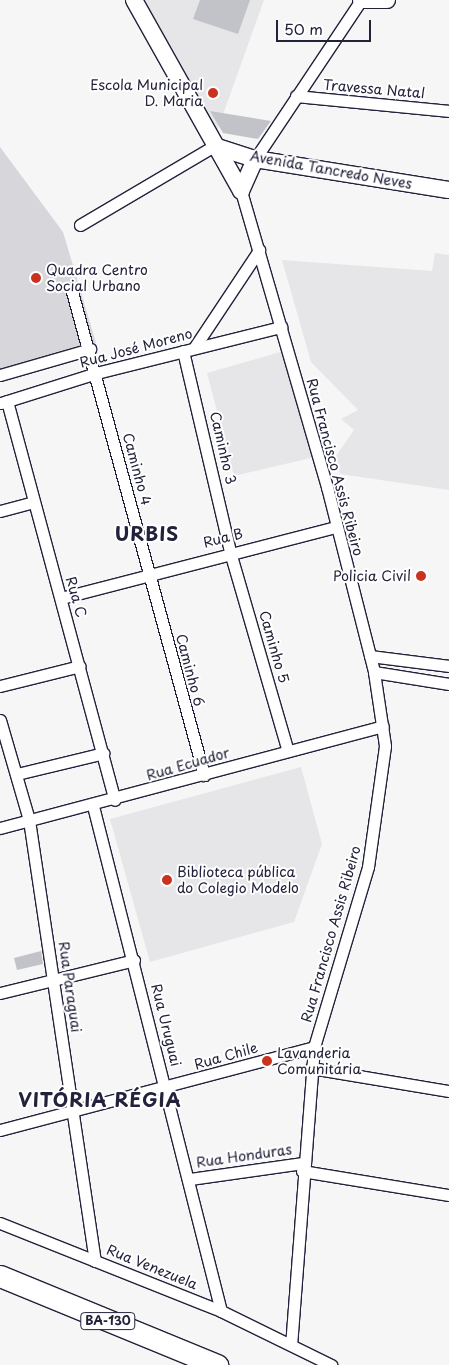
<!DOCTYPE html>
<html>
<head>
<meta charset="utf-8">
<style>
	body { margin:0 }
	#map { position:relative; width:449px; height:1365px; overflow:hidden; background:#f6f6f7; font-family:"Playpen Sans",sans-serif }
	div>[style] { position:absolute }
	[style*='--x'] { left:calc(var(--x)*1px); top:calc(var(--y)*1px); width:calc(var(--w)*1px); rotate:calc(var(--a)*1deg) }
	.built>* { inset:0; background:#e6e6e9 }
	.green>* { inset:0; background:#d7d7db }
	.building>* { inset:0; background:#c2c2c9 }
	.roads { filter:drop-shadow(1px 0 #22223b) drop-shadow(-1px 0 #22223b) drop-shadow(0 1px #22223b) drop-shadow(0 -1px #22223b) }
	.street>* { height:11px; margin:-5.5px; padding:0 5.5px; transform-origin:5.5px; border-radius:5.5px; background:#fff }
	.secondary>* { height:16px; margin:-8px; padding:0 8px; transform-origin:8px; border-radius:8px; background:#fff }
	.highway>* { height:21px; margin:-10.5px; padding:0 10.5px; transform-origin:10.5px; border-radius:10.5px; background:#fff }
	.dots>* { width:14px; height:14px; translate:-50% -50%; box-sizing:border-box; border:2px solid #fff; border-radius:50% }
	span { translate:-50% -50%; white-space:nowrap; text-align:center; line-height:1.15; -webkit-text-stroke:4px #fff; paint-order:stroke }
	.shield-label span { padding:1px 4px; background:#fff; border:1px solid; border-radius:4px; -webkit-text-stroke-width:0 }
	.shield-label { font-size:12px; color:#22223b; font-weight:700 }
	.poi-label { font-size:14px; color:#22223b }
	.right { translate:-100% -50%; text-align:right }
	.left { translate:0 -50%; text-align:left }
	.street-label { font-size:14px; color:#22223b }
	.district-label { font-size:19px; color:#22223b; font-weight:700; letter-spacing:1px }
	.scale { position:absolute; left:276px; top:20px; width:95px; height:22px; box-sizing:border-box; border:2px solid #22223b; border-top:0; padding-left:6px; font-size:15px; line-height:18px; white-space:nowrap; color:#22223b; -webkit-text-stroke:4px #fff; paint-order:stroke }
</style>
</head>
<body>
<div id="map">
	<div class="built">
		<i style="clip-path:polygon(141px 0,264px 0,216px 134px)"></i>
		<i style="clip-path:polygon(435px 253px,449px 255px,449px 490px,340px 474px,336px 456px,354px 430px,341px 419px,358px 410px,311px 362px,282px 260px,432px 271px)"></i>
		<i style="clip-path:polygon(284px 351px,315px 457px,234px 476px,207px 373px)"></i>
		<i style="clip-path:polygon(301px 767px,322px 844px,294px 922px,150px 962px,110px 819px)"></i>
	</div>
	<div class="green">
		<i style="clip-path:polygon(0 147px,63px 232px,96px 343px,0 372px)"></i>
	</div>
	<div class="building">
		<i style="clip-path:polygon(200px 0,250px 0,238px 34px,193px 19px)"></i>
		<i style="clip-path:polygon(210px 111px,271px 121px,258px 139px,223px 133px)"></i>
		<i style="clip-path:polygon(41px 951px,43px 964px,17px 970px,14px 958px)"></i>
	</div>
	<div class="roads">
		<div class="street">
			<i style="--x:296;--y:96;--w:154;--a:5.6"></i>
			<i style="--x:255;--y:159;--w:191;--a:-56.3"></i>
			<i style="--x:241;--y:191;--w:308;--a:73.8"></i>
			<i style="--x:327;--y:487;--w:191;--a:75.7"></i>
			<i style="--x:374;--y:672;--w:75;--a:81.5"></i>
			<i style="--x:385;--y:746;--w:122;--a:98"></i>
			<i style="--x:368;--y:867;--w:188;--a:106.7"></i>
			<i style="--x:314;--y:1047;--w:298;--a:94.4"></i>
			<i style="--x:80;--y:225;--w:156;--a:-30.5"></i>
			<i style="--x:71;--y:288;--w:505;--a:74.72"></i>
			<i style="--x:194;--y:348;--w:118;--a:-56.4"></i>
			<i style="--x:183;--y:351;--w:206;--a:76.8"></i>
			<i style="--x:230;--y:552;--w:207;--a:73.8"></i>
			<i style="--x:0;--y:375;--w:94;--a:-16.1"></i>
			<i style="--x:7;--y:401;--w:413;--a:74.9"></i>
			<i style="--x:1;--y:403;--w:100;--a:-17.5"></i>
			<i style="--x:96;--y:373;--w:191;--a:-14"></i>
			<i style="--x:0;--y:511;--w:35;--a:-15"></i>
			<i style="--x:61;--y:598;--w:284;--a:-14.5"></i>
			<i style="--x:370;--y:656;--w:80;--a:7.2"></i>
			<i style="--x:374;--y:672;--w:76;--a:9.1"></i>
			<i style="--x:0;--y:686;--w:82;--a:-14"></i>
			<i style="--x:0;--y:720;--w:104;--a:73.8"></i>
			<i style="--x:29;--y:820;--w:446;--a:81.5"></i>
			<i style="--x:17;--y:774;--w:89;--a:-13.6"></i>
			<i style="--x:93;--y:806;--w:521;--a:75.78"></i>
			<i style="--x:0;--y:828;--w:396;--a:-14.9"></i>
			<i style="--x:0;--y:993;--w:138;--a:-13.8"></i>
			<i style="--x:311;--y:1068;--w:140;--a:9.5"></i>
			<i style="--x:0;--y:1130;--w:325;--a:-14.8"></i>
			<i style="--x:302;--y:1171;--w:149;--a:9.3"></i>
			<i style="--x:190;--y:1179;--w:114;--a:-8.1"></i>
			<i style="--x:0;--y:1223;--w:238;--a:21.7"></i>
			<i style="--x:221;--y:1311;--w:123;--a:26.1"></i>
		</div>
		<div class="secondary">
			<i style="--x:134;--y:0;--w:219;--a:60.7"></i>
			<i style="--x:361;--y:0;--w:26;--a:0"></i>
			<i style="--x:214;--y:146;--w:43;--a:17.6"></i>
			<i style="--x:255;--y:159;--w:196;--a:9.1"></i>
			<i style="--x:241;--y:191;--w:35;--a:-66"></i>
		</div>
		<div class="highway">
			<i style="--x:0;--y:1276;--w:235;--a:22.3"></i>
		</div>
	</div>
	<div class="dots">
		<i style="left:213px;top:93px;background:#c8321e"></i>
		<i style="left:36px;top:278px;background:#c8321e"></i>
		<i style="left:421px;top:576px;background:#c8321e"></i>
		<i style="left:167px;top:880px;background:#c8321e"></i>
		<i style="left:267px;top:1061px;background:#c8321e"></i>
	</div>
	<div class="shield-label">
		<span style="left:108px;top:1321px">BA-130</span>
	</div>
	<div class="poi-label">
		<span class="right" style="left:203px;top:93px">Escola Municipal<br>D. Maria</span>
		<span class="left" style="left:46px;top:278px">Quadra Centro<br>Social Urbano</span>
		<span class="right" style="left:411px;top:576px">Policia Civil</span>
		<span class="left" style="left:177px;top:880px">Biblioteca pública<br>do Colegio Modelo</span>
		<span class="left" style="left:277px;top:1061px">Lavanderia<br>Comunitária</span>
	</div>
	<div class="street-label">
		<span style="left:374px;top:89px;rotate:5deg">Travessa Natal</span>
		<span style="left:331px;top:170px;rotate:10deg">Avenida Tancredo Neves</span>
		<span style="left:136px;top:348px;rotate:-15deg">Rua José Moreno</span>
		<span style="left:223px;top:448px;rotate:77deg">Caminho 3</span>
		<span style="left:335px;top:467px;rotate:75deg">Rua Francisco Assis Ribeiro</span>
		<span style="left:137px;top:469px;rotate:75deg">Caminho 4</span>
		<span style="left:223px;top:538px;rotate:-14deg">Rua B</span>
		<span style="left:76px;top:597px;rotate:74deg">Rua C</span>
		<span style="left:274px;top:647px;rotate:74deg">Caminho 5</span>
		<span style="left:190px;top:670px;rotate:75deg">Caminho 6</span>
		<span style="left:188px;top:764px;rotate:-16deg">Rua Ecuador</span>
		<span style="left:331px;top:934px;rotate:-74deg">Rua Francisco Assis Ribeiro</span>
		<span style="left:70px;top:987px;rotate:82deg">Rua Paraguai</span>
		<span style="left:166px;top:1025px;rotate:76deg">Rua Uruguai</span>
		<span style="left:226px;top:1056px;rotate:-16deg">Rua Chile</span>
		<span style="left:244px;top:1156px;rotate:-8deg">Rua Honduras</span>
		<span style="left:152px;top:1267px;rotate:22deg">Rua Venezuela</span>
	</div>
	<div class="district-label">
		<span style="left:147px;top:534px">URBIS</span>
		<span style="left:100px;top:1100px">VITÓRIA RÉGIA</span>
	</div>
	<div class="scale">50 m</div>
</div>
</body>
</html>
